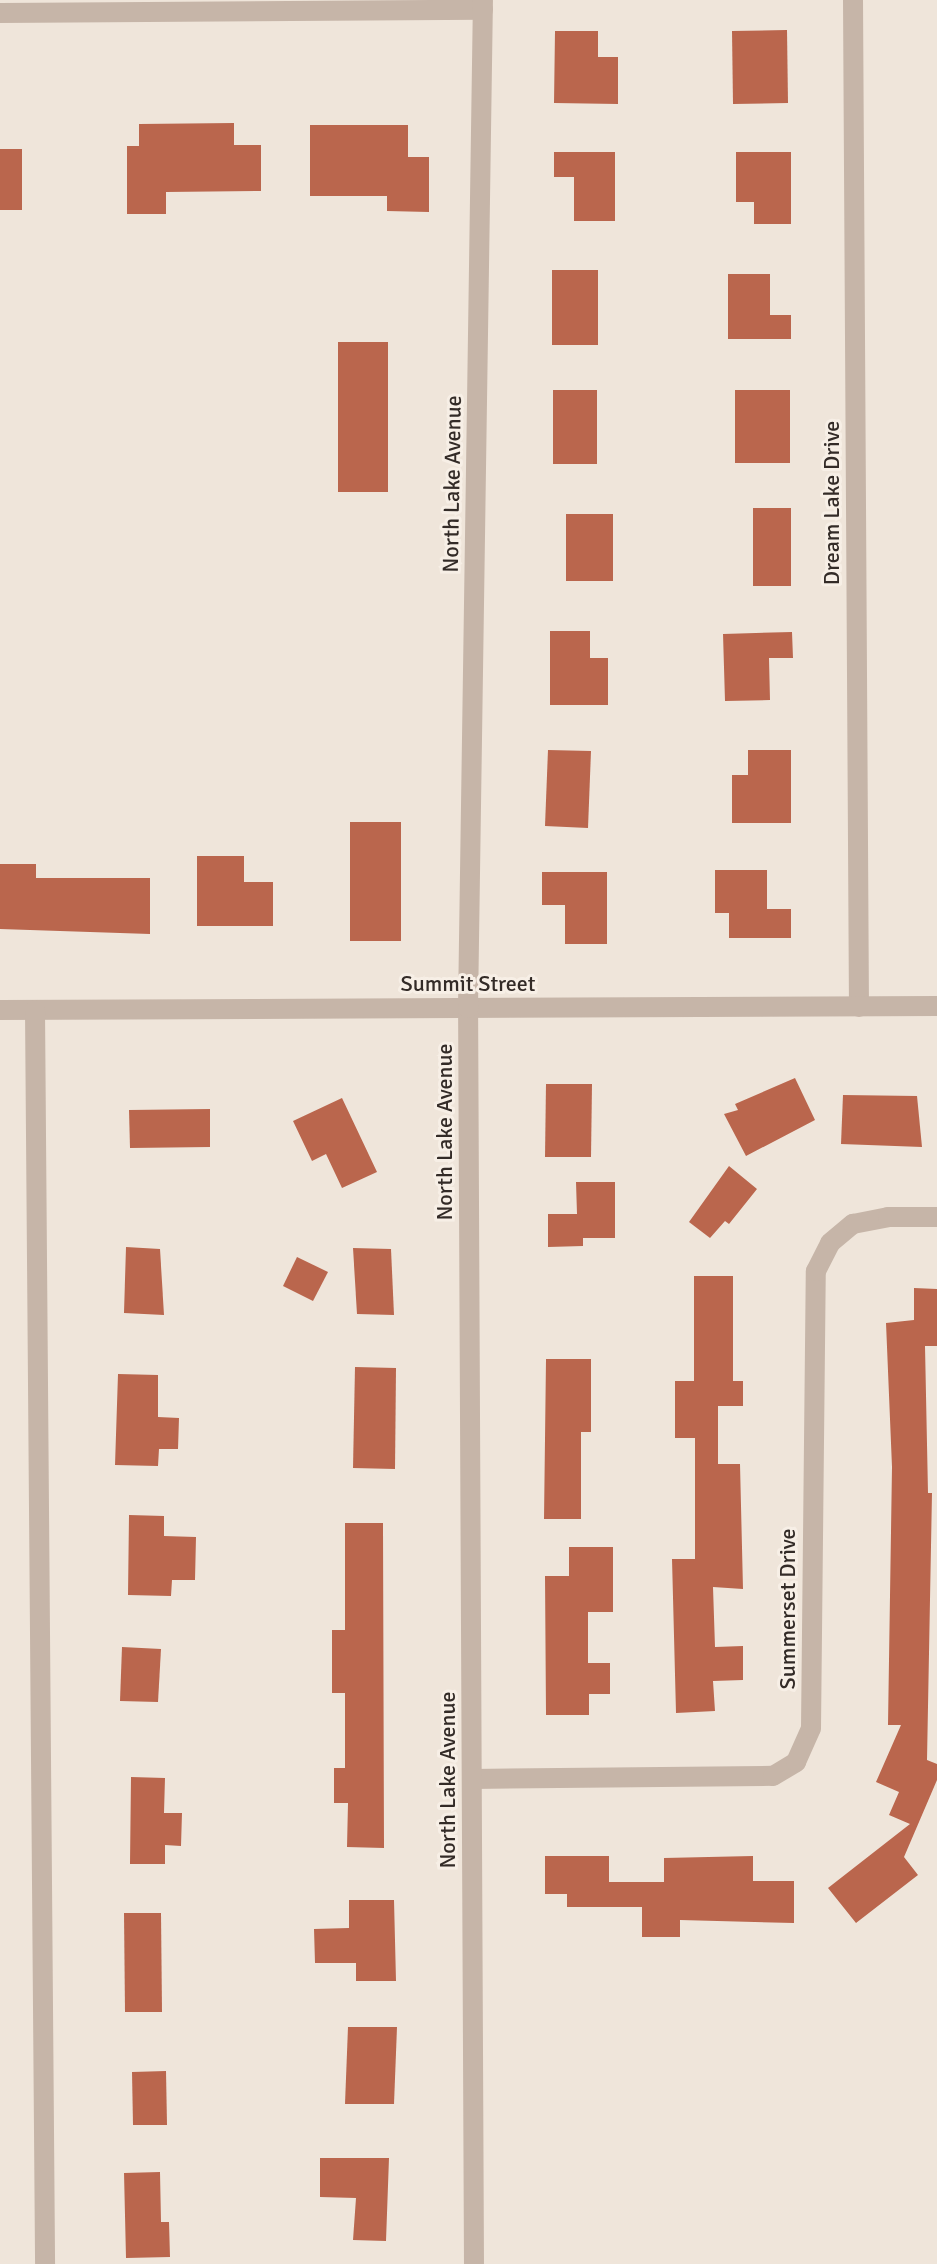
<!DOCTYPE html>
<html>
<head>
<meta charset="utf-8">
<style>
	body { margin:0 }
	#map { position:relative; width:937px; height:2264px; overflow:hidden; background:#efe5da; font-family:Signika,sans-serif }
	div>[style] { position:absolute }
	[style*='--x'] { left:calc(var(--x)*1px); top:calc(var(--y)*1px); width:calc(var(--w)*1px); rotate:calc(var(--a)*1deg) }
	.building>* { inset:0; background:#ba664d }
	.minor>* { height:20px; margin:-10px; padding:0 10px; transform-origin:10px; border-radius:10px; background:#c6b5a8 }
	span { translate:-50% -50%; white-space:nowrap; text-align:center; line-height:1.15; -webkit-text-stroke:6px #f7efe6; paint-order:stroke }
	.street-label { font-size:22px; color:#332b27 }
</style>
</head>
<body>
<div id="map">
	<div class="building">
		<i style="clip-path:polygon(787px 30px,788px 103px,733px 104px,732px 31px)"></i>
		<i style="clip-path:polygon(555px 31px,598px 31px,598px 57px,618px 57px,618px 104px,554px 103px)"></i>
		<i style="clip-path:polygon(234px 123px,234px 145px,261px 145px,261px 191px,166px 192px,166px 214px,127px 214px,127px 146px,139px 146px,139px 124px)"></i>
		<i style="clip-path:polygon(310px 125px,408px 125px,408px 157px,429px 157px,429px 212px,387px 211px,387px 196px,310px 196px)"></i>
		<i style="clip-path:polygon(0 149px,22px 149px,22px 210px,0 210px)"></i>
		<i style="clip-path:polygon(554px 152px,615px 152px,615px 221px,574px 221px,574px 177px,554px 177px)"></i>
		<i style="clip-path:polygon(736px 152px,791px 152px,791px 224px,754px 224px,754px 202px,736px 202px)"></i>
		<i style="clip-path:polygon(552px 270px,598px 270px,598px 345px,552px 345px)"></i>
		<i style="clip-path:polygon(728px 274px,770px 274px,770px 315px,791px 315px,791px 339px,728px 339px)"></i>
		<i style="clip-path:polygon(338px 342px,388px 342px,388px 492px,338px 492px)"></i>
		<i style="clip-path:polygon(553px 390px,597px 390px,597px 464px,553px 464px)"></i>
		<i style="clip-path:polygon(735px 390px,790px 390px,790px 463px,735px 463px)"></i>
		<i style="clip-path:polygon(753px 508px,791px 508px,791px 586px,753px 586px)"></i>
		<i style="clip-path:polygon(566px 514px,613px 514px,613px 581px,566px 581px)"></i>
		<i style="clip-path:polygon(550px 631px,590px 631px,590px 658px,608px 658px,608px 705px,550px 705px)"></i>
		<i style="clip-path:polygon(792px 632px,793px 658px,769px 658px,770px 700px,725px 701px,723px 634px)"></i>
		<i style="clip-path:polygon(548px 750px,591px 751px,588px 828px,545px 826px)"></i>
		<i style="clip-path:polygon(748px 750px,791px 750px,791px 823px,732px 823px,732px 775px,748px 775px)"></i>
		<i style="clip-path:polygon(350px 822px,401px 822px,401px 941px,350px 941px)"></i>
		<i style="clip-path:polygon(197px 856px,244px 856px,244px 882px,273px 882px,273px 926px,197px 926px)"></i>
		<i style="clip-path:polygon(0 864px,36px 864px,36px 878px,150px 878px,150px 934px,0 929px)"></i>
		<i style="clip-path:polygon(715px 870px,767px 870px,767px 909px,791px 909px,791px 938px,729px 938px,729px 913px,715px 913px)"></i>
		<i style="clip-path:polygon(542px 872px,607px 872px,607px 944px,565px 944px,565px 905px,542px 905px)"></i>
		<i style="clip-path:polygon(795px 1078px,815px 1120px,746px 1156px,724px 1114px,738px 1110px,735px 1104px)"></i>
		<i style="clip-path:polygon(546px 1084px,592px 1084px,591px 1157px,545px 1157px)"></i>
		<i style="clip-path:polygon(843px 1095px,917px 1096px,922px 1147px,841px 1144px)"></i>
		<i style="clip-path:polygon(342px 1098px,377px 1172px,342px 1188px,326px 1154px,312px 1161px,293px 1121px)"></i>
		<i style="clip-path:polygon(210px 1109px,210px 1147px,130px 1148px,129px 1110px)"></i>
		<i style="clip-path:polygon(729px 1166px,757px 1189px,729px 1224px,725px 1221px,710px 1238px,689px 1222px)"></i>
		<i style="clip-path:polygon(576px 1182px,615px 1182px,615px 1238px,583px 1238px,583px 1246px,548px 1247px,548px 1214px,577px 1214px)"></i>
		<i style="clip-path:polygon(126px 1247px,160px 1249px,164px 1315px,124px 1313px)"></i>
		<i style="clip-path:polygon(353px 1248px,391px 1249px,394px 1315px,357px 1314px)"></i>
		<i style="clip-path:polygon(297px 1257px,328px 1272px,313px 1301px,283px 1286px)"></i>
		<i style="clip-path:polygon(694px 1276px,733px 1276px,733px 1381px,743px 1381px,743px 1406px,718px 1406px,718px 1464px,740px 1464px,743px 1589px,713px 1587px,715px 1647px,743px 1646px,743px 1680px,713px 1681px,715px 1711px,676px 1713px,672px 1559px,695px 1559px,695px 1438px,675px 1438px,675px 1381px,694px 1381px)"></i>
		<i style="clip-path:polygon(914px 1288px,937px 1289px,937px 1346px,925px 1346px,928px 1493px,932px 1493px,927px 1760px,937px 1764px,937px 1780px,904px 1857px,918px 1875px,856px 1923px,828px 1888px,910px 1824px,889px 1815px,899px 1792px,876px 1782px,901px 1725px,888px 1725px,892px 1467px,886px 1323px,914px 1320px)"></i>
		<i style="clip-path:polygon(546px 1359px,591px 1359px,591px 1432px,581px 1432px,581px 1519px,544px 1519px)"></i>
		<i style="clip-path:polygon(355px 1367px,396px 1368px,395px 1469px,353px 1468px)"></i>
		<i style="clip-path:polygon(118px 1374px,158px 1375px,158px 1417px,179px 1418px,178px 1449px,159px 1449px,158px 1466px,115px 1465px)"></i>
		<i style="clip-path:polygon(129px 1515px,164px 1516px,164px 1536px,196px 1537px,195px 1580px,172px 1580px,171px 1596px,128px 1595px)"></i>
		<i style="clip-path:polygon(345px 1523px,383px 1523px,384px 1848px,347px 1847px,348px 1803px,334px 1803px,334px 1768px,345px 1768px,345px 1693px,332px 1693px,332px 1630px,345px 1630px)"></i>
		<i style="clip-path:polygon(569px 1547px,613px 1547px,613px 1612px,588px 1612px,588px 1663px,610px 1663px,610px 1694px,589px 1694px,589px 1715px,546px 1715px,545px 1576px,569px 1576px)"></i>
		<i style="clip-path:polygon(122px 1647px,161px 1649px,158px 1702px,120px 1701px)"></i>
		<i style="clip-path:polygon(131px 1777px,165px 1778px,164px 1813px,182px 1813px,181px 1846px,165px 1845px,165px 1864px,130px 1864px)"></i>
		<i style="clip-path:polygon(545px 1856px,609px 1856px,609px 1882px,664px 1882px,664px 1858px,753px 1856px,753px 1881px,794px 1881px,794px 1923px,680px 1920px,680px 1937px,642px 1937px,642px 1907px,567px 1907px,567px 1894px,545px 1894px)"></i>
		<i style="clip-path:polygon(349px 1900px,394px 1900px,396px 1981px,356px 1981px,356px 1963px,315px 1963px,314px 1929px,349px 1928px)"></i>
		<i style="clip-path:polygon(124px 1913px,161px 1913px,162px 2012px,125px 2012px)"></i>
		<i style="clip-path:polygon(348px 2027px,397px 2027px,394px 2104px,345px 2104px)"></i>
		<i style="clip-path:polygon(166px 2071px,167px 2125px,133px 2125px,132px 2072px)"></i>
		<i style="clip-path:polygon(320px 2158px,389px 2158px,386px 2241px,353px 2240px,356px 2198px,320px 2197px)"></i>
		<i style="clip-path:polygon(160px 2172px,161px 2222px,169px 2222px,170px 2257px,126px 2258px,124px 2173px)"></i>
	</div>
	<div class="minor">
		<i style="--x:853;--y:0;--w:1007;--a:89.66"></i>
		<i style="--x:0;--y:13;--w:483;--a:-0.4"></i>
		<i style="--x:0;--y:1010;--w:937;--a:-0.24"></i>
		<i style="--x:35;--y:1010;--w:1254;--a:89.54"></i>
		<i style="--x:472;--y:1779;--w:301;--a:-0.6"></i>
		<i style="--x:773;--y:1776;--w:27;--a:-31"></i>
		<i style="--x:796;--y:1762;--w:37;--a:-66"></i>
		<i style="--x:811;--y:1728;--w:457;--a:-89.4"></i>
		<i style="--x:816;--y:1271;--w:31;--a:-63"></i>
		<i style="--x:830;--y:1243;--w:30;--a:-40"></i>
		<i style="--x:853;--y:1224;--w:36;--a:-11"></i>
		<i style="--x:888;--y:1217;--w:49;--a:0"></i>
		<i style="--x:474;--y:2264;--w:1256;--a:-90.27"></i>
		<i style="--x:468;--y:1008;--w:1008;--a:-89.15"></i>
	</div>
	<div class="street-label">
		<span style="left:452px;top:484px;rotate:-89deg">North Lake Avenue</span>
		<span style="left:832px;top:503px;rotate:-90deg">Dream Lake Drive</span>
		<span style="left:468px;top:984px">Summit Street</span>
		<span style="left:445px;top:1132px;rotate:-90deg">North Lake Avenue</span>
		<span style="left:788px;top:1609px;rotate:-90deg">Summerset Drive</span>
		<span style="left:448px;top:1780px;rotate:-90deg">North Lake Avenue</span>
	</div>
</div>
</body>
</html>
